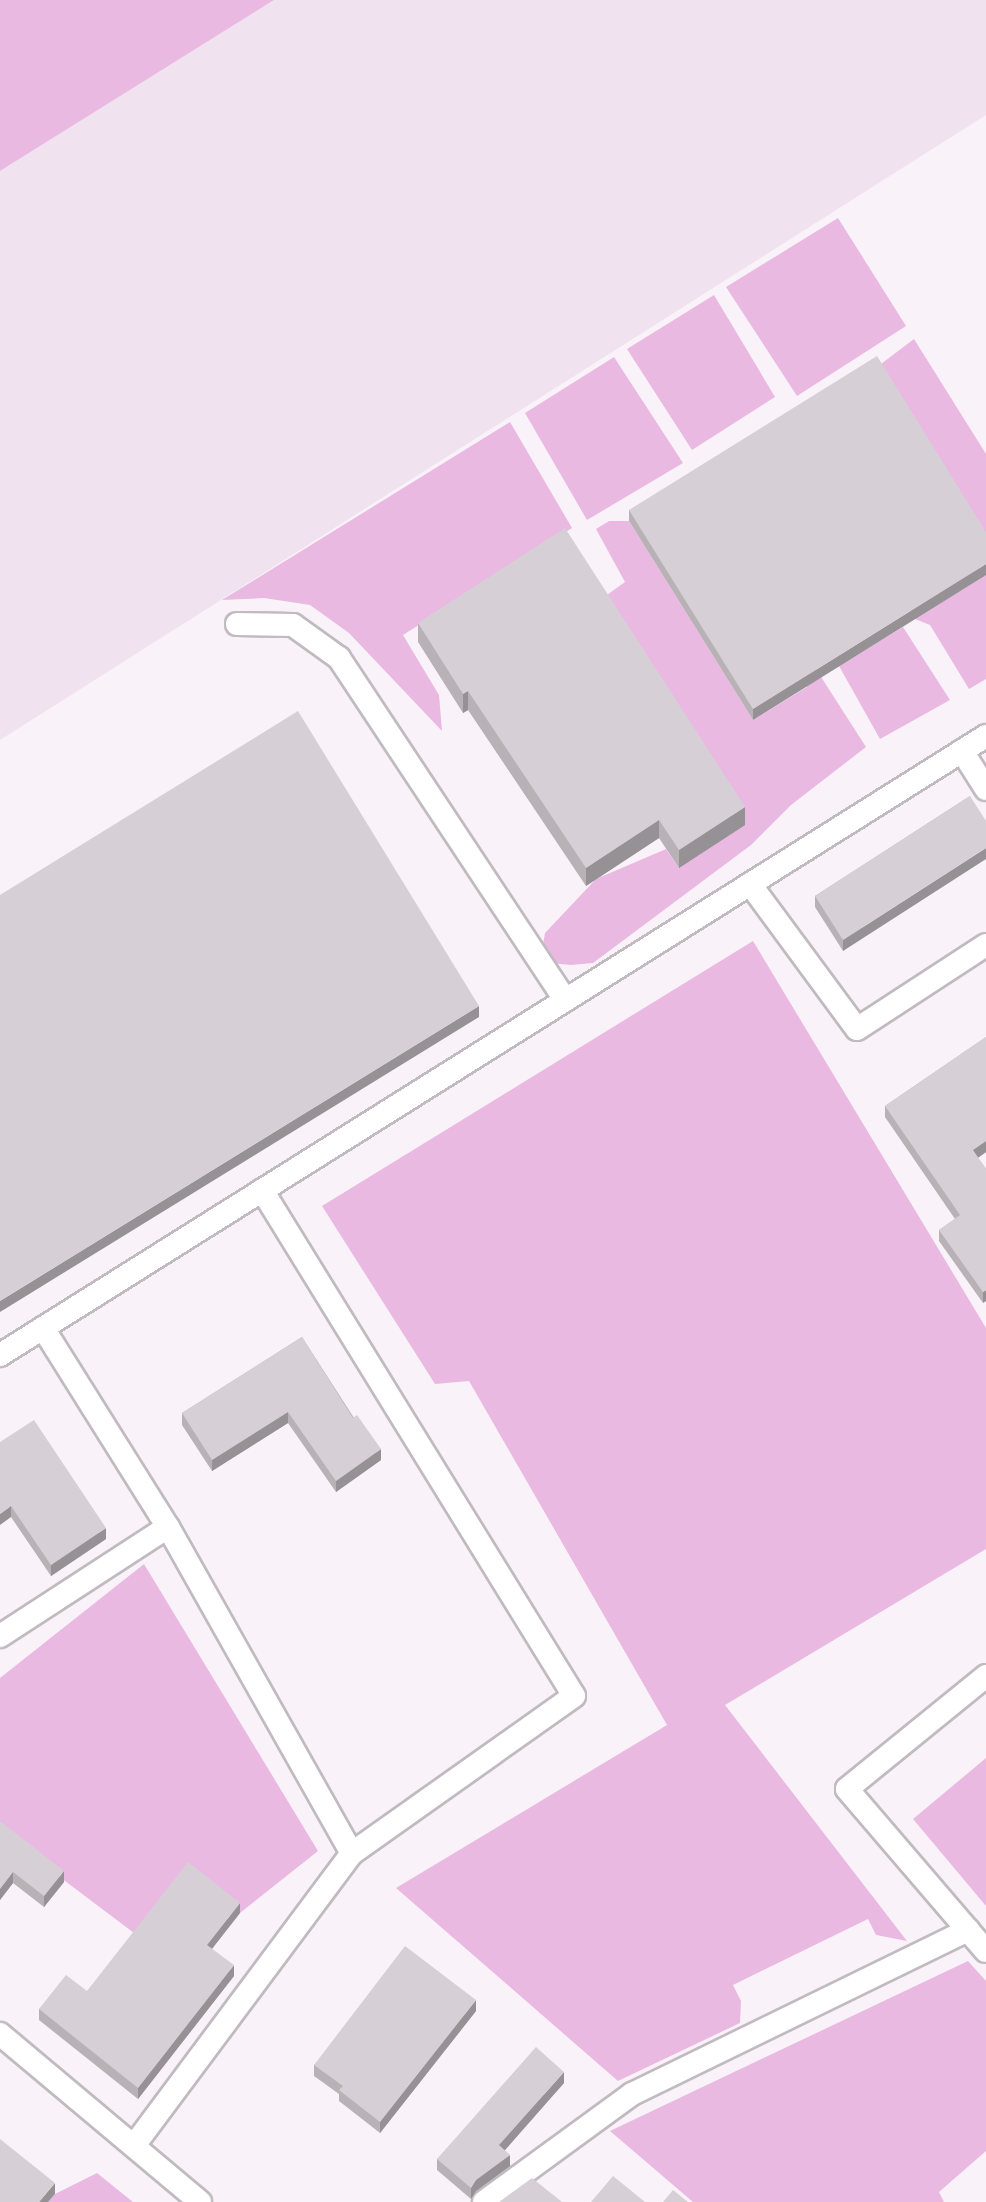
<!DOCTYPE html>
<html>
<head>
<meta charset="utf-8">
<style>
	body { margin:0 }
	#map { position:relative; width:986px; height:2202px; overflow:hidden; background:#f9f2f8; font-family:Arial,sans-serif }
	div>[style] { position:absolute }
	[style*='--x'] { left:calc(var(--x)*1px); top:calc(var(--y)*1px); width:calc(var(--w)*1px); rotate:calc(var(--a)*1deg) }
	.built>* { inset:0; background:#f0e2ee }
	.green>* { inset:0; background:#eab9e2 }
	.roads { filter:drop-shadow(2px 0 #c1bac0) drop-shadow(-2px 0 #c1bac0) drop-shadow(0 2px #c1bac0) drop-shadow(0 -2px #c1bac0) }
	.service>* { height:22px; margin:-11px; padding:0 11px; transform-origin:11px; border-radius:11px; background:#fff }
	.wall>* { inset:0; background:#b8b2b7 }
	.shaded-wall>* { inset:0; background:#969195 }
	.building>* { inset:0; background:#d6cfd5 }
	span { translate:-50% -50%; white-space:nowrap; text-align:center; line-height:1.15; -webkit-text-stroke:8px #f9f2f8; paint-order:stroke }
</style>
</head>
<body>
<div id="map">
	<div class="built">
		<i style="clip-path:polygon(274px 0,986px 0,986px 115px,0 740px,0 171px)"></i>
	</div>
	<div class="green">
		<i style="clip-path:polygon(0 0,274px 0,0 171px)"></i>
		<i style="clip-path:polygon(838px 218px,906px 326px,797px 396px,726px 287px)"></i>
		<i style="clip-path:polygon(714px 295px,775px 397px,692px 450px,627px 349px)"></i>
		<i style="clip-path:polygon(914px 339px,986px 454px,986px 543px,877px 367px)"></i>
		<i style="clip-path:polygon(614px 357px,683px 463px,587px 520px,525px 413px)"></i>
		<i style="clip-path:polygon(510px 422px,572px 528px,403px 635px,439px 695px,442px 731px,349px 633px,310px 605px,264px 598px,222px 600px)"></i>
		<i style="clip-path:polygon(848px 512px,986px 575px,986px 679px,969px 689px,930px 625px,915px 619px)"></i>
		<i style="clip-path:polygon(609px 521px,629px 521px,753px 720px,807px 687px,753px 571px,866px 747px,791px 805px,751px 845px,593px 963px,571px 965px,540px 962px,545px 933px,596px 879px,666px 849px,679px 868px,600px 600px,625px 582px,596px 529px)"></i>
		<i style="clip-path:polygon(903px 627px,950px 700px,880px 739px,839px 666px)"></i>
		<i style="clip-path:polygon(753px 941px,986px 1328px,986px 1549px,725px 1705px,907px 1941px,876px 1935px,868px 1919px,733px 1985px,741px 2001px,740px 2023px,618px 2081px,396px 1888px,667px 1725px,469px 1381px,435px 1384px,322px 1206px)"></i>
		<i style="clip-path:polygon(144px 1564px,318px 1851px,240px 1913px,138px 1936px,0 1832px,0 1678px)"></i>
		<i style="clip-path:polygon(986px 1758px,986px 1906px,913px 1819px)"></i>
		<i style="clip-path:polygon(968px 1961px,986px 1981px,986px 2151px,939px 2192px,944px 2202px,693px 2202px,610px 2131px)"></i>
		<i style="clip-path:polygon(97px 2173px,133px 2202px,48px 2202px,55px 2194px)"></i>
	</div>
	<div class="roads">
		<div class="service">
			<i style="--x:237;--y:624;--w:56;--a:1"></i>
			<i style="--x:293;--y:625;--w:57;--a:35.7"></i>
			<i style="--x:339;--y:658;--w:410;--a:56.5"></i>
			<i style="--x:962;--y:751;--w:45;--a:57.7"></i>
			<i style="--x:750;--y:884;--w:180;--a:53.6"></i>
			<i style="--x:857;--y:1029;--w:154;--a:-33.1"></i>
			<i style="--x:262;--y:1190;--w:594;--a:58.34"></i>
			<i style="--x:574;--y:1696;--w:272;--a:144.7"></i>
			<i style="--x:43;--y:1328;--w:235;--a:57.9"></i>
			<i style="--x:168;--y:1527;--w:374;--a:60.6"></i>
			<i style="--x:352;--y:1853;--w:364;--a:126.7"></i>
			<i style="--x:0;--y:1355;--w:1164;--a:-32.12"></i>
			<i style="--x:0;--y:1636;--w:200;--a:-33"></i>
			<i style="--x:986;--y:1676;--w:179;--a:140.9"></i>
			<i style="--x:847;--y:1789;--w:213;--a:49.4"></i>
			<i style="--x:0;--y:2034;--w:261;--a:40"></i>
			<i style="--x:484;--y:2202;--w:183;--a:-36.1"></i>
			<i style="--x:632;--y:2094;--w:374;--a:-26"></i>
		</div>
	</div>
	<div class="wall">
		<i style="clip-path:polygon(629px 510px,986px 532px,753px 720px,629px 521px)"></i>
		<i style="clip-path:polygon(418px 623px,745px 825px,679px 868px,659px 838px,586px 886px,468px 710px,463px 713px,418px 642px)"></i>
		<i style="clip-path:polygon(970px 796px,843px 951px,815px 907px,815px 896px)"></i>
		<i style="clip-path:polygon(986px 1037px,986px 1152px,978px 1158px,986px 1169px,983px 1303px,939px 1241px,939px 1230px,955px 1219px,885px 1117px,885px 1106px)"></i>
		<i style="clip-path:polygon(302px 1337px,381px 1460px,336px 1492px,288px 1423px,212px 1471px,182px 1425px,182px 1413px)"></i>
		<i style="clip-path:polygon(0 1442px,106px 1539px,51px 1576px,11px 1517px)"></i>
		<i style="clip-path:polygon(0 1821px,64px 1882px,44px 1907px,13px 1883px,0 1900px)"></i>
		<i style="clip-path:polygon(240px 1913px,212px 1949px,234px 1976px,138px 2099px,39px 2020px,39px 2009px,87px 1991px)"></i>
		<i style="clip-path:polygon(476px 2011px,380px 2133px,339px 2101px,339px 2094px,314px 2076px,314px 2065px)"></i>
		<i style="clip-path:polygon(564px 2083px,504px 2150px,510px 2166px,476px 2191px,471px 2199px,437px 2170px,437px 2159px)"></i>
	</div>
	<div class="shaded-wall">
		<i style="clip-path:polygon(986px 564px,986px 575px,753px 720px,753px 709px)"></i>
		<i style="clip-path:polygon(468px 691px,468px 710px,463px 713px,463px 694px)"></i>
		<i style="clip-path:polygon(745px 807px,745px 825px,679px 868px,679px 850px)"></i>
		<i style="clip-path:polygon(659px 820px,659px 838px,586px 886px,586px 868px)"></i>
		<i style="clip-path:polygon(986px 848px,986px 859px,843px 951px,843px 940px)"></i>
		<i style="clip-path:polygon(479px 1006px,479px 1017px,0 1312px,0 1301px)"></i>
		<i style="clip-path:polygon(986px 1141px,986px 1152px,973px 1161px,973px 1150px)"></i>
		<i style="clip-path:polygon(986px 1290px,986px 1301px,983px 1303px,983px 1292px)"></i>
		<i style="clip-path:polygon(288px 1412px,288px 1423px,212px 1471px,212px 1460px)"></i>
		<i style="clip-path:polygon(381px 1449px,381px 1460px,336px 1492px,336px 1481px)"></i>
		<i style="clip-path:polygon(11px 1506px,11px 1517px,0 1525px,0 1514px)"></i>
		<i style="clip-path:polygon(106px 1528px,106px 1539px,51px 1576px,51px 1565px)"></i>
		<i style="clip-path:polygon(64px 1871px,64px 1882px,44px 1907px,44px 1896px)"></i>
		<i style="clip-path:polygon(13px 1872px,13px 1883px,0 1900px,0 1889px)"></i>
		<i style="clip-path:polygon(240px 1903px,240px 1913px,207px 1955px,207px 1945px)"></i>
		<i style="clip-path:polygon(234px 1965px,234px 1976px,138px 2099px,138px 2088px)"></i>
		<i style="clip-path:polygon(476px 2000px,476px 2011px,380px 2133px,380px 2122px)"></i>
		<i style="clip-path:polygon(564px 2072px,564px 2083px,499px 2157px,499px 2145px)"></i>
		<i style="clip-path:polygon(510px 2155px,510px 2166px,476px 2191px,471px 2199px,471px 2188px,476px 2180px)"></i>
		<i style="clip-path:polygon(55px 2183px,55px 2194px,48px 2202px,39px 2202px)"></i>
	</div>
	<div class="building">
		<i style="clip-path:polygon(877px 356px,986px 532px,986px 564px,753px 709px,629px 510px)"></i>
		<i style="clip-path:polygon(565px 528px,745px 807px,679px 850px,659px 820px,586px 868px,468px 691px,463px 694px,418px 623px)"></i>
		<i style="clip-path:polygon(298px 711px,479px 1006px,0 1301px,0 895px)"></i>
		<i style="clip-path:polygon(970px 796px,986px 821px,986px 848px,843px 940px,815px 896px)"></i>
		<i style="clip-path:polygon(986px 1037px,986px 1141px,973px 1150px,986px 1169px,986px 1290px,983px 1292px,939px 1230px,960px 1215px,885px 1106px)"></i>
		<i style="clip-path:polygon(302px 1337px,353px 1418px,357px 1415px,381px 1449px,336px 1481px,288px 1412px,212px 1460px,182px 1413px)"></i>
		<i style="clip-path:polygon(34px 1420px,106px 1528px,51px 1565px,11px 1506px,0 1514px,0 1442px)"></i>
		<i style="clip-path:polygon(0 1821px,64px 1871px,44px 1896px,13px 1872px,0 1889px)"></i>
		<i style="clip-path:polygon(188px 1862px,240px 1903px,207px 1945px,234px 1965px,138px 2088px,39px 2009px,66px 1975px,87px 1991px)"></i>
		<i style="clip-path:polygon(405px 1946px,476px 2000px,380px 2122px,339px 2090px,343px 2086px,314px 2065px)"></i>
		<i style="clip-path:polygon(536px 2047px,564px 2072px,499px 2145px,510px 2155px,476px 2180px,471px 2188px,437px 2159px)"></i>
		<i style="clip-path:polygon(0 2139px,55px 2183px,39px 2202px,0 2202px)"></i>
		<i style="clip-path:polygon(613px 2176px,645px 2202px,591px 2202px)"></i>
		<i style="clip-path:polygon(532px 2178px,562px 2202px,499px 2202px)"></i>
		<i style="clip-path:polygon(673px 2190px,688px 2202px,663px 2202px)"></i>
	</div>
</div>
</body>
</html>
